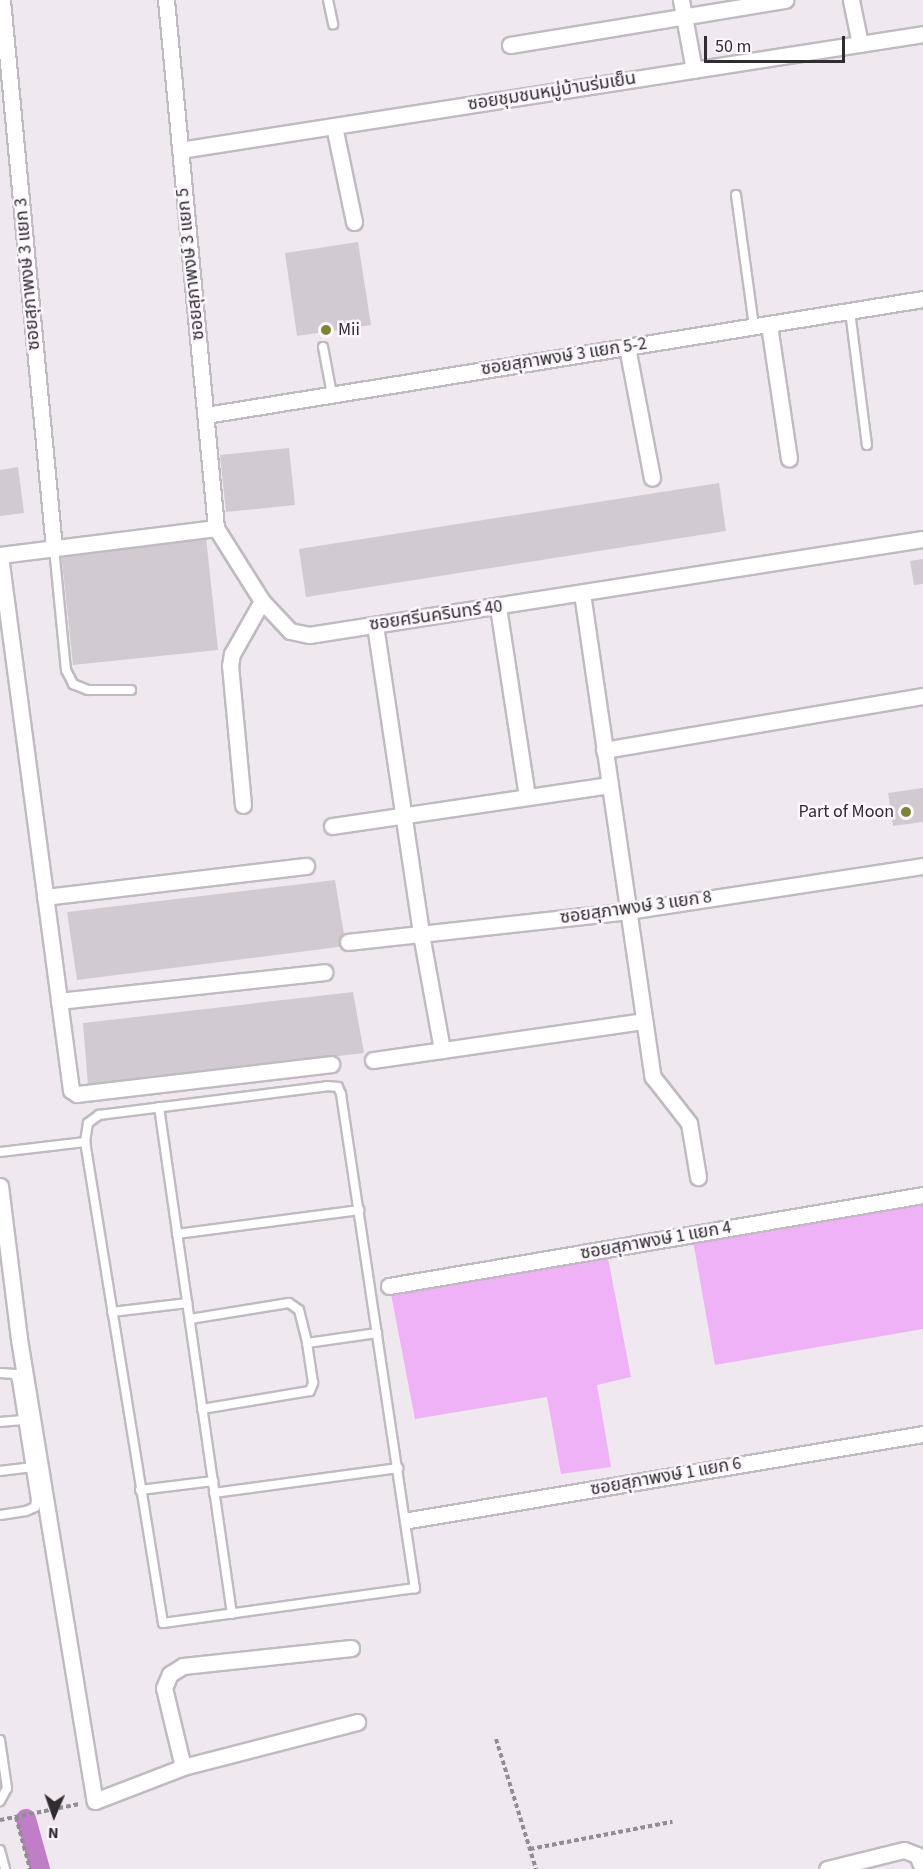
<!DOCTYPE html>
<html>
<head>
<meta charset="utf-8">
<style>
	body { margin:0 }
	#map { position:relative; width:923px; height:1869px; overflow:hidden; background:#efe9ef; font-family:"Source Sans 3","Noto Sans Thai",sans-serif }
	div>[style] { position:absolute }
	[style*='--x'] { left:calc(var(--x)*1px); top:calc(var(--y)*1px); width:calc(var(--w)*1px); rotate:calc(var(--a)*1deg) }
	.green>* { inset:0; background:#f0b2f7 }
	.canal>* { height:20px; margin:-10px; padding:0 10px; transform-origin:10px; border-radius:10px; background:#c07ec7 }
	.building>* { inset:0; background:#d1cbd1 }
	.path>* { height:4px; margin-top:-2px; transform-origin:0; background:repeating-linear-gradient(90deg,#918d91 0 4.5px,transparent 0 7.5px) }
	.roads { filter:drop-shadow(2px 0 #c0bac1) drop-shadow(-2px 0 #c0bac1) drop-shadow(0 2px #c0bac1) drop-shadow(0 -2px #c0bac1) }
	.service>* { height:8px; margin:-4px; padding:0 4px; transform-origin:4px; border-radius:4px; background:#fff }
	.minor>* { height:15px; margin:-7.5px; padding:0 7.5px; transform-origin:7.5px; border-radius:7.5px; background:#fff }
	.dots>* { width:16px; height:16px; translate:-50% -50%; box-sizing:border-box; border:3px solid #fcf6fd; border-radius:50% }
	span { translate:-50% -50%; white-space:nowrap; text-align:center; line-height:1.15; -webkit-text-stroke:5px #fcf6fd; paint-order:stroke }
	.street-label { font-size:18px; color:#2f2d2f }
	.poi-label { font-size:18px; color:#2f2d2f }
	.left { translate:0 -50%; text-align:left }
	.right { translate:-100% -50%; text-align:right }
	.north { position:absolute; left:24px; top:1785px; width:60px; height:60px; -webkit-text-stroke:4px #fcf6fd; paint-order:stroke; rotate:182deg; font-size:16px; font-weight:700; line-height:24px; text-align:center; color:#2f2d2f }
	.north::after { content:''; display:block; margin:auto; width:21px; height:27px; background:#2f2d2f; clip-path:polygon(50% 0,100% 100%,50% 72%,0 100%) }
	.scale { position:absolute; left:704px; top:36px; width:141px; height:27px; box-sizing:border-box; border:3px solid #2f2d2f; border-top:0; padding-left:8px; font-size:18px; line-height:21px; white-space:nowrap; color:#2f2d2f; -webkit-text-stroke:4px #fcf6fd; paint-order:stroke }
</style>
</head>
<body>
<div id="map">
	<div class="green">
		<i style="clip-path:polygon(923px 1202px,923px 1329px,715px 1365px,693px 1241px)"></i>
		<i style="clip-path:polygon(608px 1258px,631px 1377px,597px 1385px,611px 1467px,561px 1474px,547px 1397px,415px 1419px,391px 1294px)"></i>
	</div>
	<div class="canal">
		<i style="--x:26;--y:1819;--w:52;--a:74.4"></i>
	</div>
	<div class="building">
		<i style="clip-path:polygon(358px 242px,371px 325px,297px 336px,285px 253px)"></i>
		<i style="clip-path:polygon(289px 448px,295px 505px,226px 512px,220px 455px)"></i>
		<i style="clip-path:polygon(18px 467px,24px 513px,0 516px,0 470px)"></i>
		<i style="clip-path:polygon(719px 483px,726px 531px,306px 597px,299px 549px)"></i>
		<i style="clip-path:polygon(206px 537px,218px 650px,73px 665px,61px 552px)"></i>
		<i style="clip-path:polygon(923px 559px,923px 584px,914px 585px,910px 561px)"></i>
		<i style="clip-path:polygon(923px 788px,923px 822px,893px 826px,888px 793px)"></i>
		<i style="clip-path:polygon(335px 880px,346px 946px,77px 980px,67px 912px)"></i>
		<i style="clip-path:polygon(353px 992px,364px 1053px,88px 1085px,83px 1023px)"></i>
	</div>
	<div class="path">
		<i style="--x:496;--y:1739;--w:136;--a:72.9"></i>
		<i style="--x:16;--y:1817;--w:54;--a:74.9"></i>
		<i style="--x:0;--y:1820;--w:81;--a:-11.4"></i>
		<i style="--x:530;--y:1849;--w:145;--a:-10.8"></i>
	</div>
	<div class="roads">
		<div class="service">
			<i style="--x:328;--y:0;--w:25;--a:78"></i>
			<i style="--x:736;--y:195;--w:133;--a:82.2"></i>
			<i style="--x:850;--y:311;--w:135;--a:82.8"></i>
			<i style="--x:323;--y:347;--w:48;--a:79.2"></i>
			<i style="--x:54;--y:548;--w:123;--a:84.4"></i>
			<i style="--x:66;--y:670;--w:16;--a:63"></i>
			<i style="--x:73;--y:684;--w:16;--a:22"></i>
			<i style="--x:88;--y:690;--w:43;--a:0"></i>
			<i style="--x:327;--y:1086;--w:11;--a:5"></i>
			<i style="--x:338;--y:1087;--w:8;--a:67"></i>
			<i style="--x:341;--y:1094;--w:500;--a:81.5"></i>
			<i style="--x:415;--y:1588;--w:254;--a:172.1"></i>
			<i style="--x:163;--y:1623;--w:487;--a:-99.2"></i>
			<i style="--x:85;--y:1142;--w:19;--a:-81"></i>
			<i style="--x:88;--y:1123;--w:14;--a:-36"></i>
			<i style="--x:99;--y:1115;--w:230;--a:-7.2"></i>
			<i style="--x:159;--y:1107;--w:512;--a:81.81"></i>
			<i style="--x:0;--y:1152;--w:86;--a:-6.7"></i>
			<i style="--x:177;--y:1234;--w:184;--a:-7.5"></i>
			<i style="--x:112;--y:1312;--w:76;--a:-6.8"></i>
			<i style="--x:190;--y:1319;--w:100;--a:-9.2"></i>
			<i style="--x:289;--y:1303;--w:12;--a:35"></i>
			<i style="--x:299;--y:1310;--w:34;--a:76"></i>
			<i style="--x:307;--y:1343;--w:71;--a:-8.1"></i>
			<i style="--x:0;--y:1373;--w:15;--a:4"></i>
			<i style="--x:15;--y:1374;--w:6;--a:72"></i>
			<i style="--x:17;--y:1380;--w:121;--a:81"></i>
			<i style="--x:36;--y:1500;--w:7;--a:98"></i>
			<i style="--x:35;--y:1507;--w:10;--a:156"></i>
			<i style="--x:26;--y:1511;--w:26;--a:171"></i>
			<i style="--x:202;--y:1409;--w:109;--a:-9.5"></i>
			<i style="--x:310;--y:1391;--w:9;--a:-69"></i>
			<i style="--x:313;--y:1383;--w:40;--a:-98.5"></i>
			<i style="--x:0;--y:1422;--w:23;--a:-5"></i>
			<i style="--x:0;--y:1471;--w:31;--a:-7"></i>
			<i style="--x:140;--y:1490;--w:74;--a:-7"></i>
			<i style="--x:214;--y:1493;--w:186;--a:-7.7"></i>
			<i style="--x:0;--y:1740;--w:49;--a:81.7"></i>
			<i style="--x:7;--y:1788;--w:15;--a:118"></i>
			<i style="--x:0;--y:1850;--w:20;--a:75"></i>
		</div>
		<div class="minor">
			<i style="--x:2;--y:0;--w:550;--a:84.58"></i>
			<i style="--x:166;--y:0;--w:530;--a:84.59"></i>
			<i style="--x:681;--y:0;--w:71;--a:79.5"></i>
			<i style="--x:851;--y:0;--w:45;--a:78.4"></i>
			<i style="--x:510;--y:45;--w:279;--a:-9.3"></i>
			<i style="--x:334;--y:126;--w:98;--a:78.2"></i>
			<i style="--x:180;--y:150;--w:752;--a:-8.87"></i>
			<i style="--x:769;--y:325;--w:135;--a:81.5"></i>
			<i style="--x:627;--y:347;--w:133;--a:79.2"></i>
			<i style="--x:206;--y:415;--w:726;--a:-9.19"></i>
			<i style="--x:0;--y:555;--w:218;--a:-7.1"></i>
			<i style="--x:216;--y:528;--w:86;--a:57.8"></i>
			<i style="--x:262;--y:601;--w:41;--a:47"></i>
			<i style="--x:290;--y:631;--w:19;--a:12"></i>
			<i style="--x:309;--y:635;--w:621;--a:-8.89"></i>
			<i style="--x:0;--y:556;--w:539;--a:82.43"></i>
			<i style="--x:71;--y:1090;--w:7;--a:34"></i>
			<i style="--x:77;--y:1094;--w:256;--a:-6.7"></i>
			<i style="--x:582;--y:593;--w:489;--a:81.7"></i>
			<i style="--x:653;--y:1077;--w:58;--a:52"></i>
			<i style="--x:689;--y:1123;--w:55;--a:80.5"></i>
			<i style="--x:498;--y:607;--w:191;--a:81.3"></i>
			<i style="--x:375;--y:625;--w:312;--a:81.5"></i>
			<i style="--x:421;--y:934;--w:118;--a:79.7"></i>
			<i style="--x:604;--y:750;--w:324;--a:-9.6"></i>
			<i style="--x:243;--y:805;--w:140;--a:-95.3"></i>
			<i style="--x:230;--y:666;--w:12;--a:-81"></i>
			<i style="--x:232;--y:654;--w:61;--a:-60.5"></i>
			<i style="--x:332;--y:826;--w:280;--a:-8.4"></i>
			<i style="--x:45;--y:897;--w:263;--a:-6.8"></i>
			<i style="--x:348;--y:942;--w:282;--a:-6.3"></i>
			<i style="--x:628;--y:911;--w:298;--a:-8.7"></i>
			<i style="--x:59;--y:1001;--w:267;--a:-6.2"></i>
			<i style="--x:373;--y:1060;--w:274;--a:-8.2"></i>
			<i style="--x:0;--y:1186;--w:154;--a:82.9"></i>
			<i style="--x:19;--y:1339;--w:468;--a:80.7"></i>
			<i style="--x:95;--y:1801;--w:94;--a:-21.1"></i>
			<i style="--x:183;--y:1767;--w:81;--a:-103.5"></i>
			<i style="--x:164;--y:1688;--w:15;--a:-67"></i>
			<i style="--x:170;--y:1674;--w:15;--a:-32"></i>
			<i style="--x:183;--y:1666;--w:169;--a:-6.1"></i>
			<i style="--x:389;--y:1286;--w:542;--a:-9.67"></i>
			<i style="--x:409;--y:1520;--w:521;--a:-9.5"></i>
			<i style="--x:183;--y:1767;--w:180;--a:-14.5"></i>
			<i style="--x:827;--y:1869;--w:79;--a:-13.9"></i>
			<i style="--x:904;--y:1850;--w:14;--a:21"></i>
			<i style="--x:917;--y:1855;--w:15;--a:67"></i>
		</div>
	</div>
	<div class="dots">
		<i style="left:326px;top:330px;background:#7e8530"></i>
		<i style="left:906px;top:812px;background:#7e8530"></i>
	</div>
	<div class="street-label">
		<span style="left:552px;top:92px;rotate:-9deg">ซอยชุมชนหมู่บ้านร่มเย็น</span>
		<span style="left:191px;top:264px;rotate:-96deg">ซอยสุภาพงษ์ 3 แยก 5</span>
		<span style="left:28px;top:274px;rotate:-95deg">ซอยสุภาพงษ์ 3 แยก 3</span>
		<span style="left:564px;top:357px;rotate:-9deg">ซอยสุภาพงษ์ 3 แยก 5-2</span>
		<span style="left:436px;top:616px;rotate:-8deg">ซอยศรีนครินทร์ 40</span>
		<span style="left:636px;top:908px;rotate:-8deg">ซอยสุภาพงษ์ 3 แยก 8</span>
		<span style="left:656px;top:1241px;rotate:-10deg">ซอยสุภาพงษ์ 1 แยก 4</span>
		<span style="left:666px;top:1477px;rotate:-10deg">ซอยสุภาพงษ์ 1 แยก 6</span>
	</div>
	<div class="poi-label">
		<span class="left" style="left:338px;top:330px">Mii</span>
		<span class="right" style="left:894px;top:812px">Part of Moon</span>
	</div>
	<div class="north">N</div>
	<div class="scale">50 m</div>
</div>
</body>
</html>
